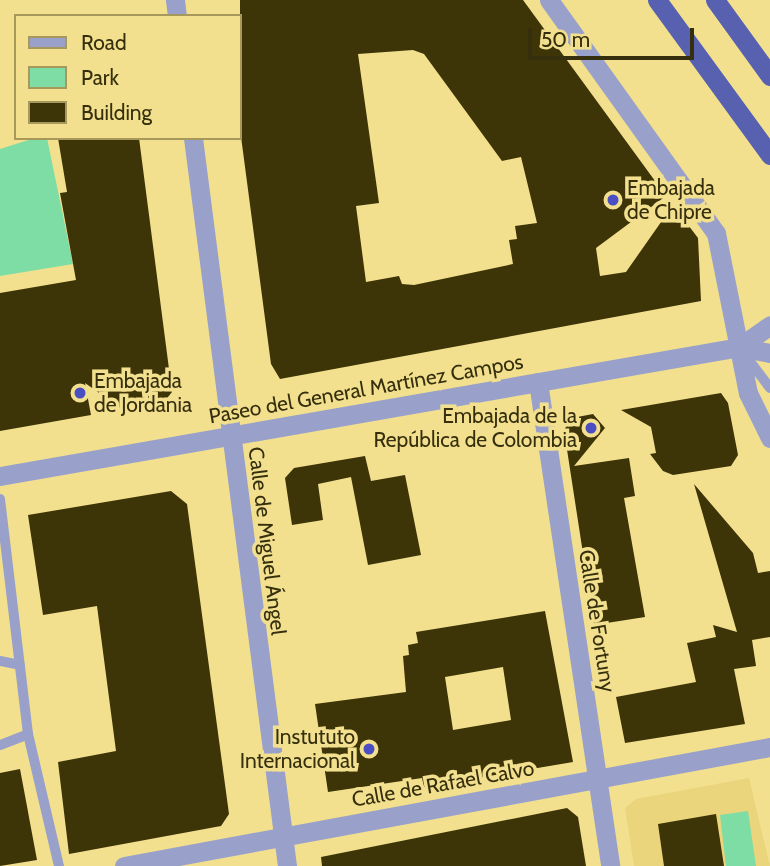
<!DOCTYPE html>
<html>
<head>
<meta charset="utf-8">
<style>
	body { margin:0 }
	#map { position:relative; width:770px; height:866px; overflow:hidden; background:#f2e08f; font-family:Cabin,sans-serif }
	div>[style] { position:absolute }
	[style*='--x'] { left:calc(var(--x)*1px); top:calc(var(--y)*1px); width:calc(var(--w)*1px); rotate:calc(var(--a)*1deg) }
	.built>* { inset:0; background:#ead57c }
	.green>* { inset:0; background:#7edca5 }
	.building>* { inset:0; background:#3d3407 }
	.service>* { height:10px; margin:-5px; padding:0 5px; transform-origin:5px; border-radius:5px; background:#99a1cb }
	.minor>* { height:19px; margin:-9.5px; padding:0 9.5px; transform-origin:9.5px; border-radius:9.5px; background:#99a1cb }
	.tertiary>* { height:19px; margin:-9.5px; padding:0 9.5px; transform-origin:9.5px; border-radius:9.5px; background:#99a1cb }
	.trunk>* { height:19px; margin:-9.5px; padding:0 9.5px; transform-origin:9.5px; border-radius:9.5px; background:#5860b0 }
	.dots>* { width:19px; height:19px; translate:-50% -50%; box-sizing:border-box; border:4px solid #f2e08f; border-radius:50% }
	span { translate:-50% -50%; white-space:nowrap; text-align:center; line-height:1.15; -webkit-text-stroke:7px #f2e08f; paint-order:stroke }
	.poi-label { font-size:21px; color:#362f0d }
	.left { translate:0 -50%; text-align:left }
	.right { translate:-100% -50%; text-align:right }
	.street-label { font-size:21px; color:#362f0d }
	.legend { position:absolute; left:14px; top:14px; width:228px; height:126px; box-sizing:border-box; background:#f2e08f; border:2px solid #a7995b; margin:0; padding:9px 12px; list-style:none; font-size:21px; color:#362f0d }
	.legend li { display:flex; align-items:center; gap:14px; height:35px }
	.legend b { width:35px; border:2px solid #a7995b }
	.scale { position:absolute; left:528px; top:28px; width:166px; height:32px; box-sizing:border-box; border:4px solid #362f0d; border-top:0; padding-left:9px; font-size:21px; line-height:24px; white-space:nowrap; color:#362f0d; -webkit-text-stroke:5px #f2e08f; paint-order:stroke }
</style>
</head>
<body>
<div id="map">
	<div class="built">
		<i style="clip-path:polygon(749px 778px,770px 866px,634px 866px,625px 808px,636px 799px)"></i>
	</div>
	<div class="green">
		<i style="clip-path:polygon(35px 138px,47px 138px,73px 264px,0 276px,0 149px)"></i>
		<i style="clip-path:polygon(748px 811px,756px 866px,726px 866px,720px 815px)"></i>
	</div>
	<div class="building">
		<i style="clip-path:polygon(evenodd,240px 0,523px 0,666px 196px,596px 248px,600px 276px,626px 272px,673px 205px,698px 238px,701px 301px,280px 379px,271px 364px,240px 129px,240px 0,413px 50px,424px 54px,502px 161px,521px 157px,537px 223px,515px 226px,517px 239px,509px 240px,513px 264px,414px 285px,402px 284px,399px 276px,366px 282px,356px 206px,379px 203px,358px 54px,413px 50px)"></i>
		<i style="clip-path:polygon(58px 138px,139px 138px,172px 392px,164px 402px,122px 409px,85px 383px,91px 415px,0 431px,0 293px,76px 280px,60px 193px,67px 192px)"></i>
		<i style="clip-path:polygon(721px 393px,728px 403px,738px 455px,731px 466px,673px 475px,663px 471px,650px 454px,656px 453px,651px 427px,621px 410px)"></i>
		<i style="clip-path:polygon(593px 414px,605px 428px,574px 466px,629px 458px,635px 496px,624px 498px,645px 617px,594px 625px,564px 430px,572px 418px)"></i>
		<i style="clip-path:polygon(365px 456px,371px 481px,405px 475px,421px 555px,368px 565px,351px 477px,318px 484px,323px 520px,292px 525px,285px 478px,294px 468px)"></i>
		<i style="clip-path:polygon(694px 484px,753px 553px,758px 573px,770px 571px,770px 637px,752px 640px,756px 666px,734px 669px,745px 724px,625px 743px,616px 697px,696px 682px,687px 643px,716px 637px,713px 625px,737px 632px)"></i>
		<i style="clip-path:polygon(171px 491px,187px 504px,229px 814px,221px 826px,69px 854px,58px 762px,116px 751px,97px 606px,43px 615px,28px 515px)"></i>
		<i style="clip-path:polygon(evenodd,545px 611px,573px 762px,424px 787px,422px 778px,328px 792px,315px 704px,406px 692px,403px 656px,409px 655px,408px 645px,418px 643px,416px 632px,545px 611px,503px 667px,511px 720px,453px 730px,445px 677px,503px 667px)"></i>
		<i style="clip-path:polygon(20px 769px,37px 860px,0 866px,0 773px)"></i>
		<i style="clip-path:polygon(567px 808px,578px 817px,586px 866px,322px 866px,321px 857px)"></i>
		<i style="clip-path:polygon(716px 814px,724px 866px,664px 866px,658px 824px)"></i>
	</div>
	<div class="service">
		<i style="--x:743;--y:352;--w:45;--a:53.1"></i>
		<i style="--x:0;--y:499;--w:237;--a:83.2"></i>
		<i style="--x:28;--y:734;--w:136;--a:76.8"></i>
		<i style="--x:0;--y:661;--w:20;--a:11"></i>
		<i style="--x:0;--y:745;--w:30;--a:-21"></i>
	</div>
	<div class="minor">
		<i style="--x:549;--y:0;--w:287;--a:54.4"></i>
		<i style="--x:716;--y:233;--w:163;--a:78.7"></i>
		<i style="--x:748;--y:393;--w:50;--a:63.9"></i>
		<i style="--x:538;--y:382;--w:489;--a:81.5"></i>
		<i style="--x:124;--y:866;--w:657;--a:-10.44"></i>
	</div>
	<div class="tertiary">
		<i style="--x:175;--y:0;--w:16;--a:83"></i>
		<i style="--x:193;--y:138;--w:734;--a:82.64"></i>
		<i style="--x:739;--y:347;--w:38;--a:-35"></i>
		<i style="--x:0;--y:476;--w:750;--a:-9.9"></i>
		<i style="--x:739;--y:347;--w:32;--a:11"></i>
	</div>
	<div class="trunk">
		<i style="--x:657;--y:0;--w:192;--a:53.9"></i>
		<i style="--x:715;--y:0;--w:94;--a:54.1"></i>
	</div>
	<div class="dots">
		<i style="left:613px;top:200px;background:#4b4dc3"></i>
		<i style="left:80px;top:393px;background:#4b4dc3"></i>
		<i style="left:591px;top:428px;background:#4b4dc3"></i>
		<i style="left:369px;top:749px;background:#4b4dc3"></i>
	</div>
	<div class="poi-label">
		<span class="left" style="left:627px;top:200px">Embajada<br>de Chipre</span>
		<span class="left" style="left:94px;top:393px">Embajada<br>de Jordania</span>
		<span class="right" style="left:577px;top:428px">Embajada de la<br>República de Colombia</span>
		<span class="right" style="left:355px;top:749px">Instututo<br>Internacional</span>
	</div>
	<div class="street-label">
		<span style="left:366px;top:389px;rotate:-10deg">Paseo del General Martínez Campos</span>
		<span style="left:267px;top:541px;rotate:83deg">Calle de Miguel Ángel</span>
		<span style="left:597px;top:621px;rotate:81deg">Calle de Fortuny</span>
		<span style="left:443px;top:784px;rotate:-10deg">Calle de Rafael Calvo</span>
	</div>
	<ul class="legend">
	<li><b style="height:9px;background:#99a1cb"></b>Road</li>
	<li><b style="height:19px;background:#7edca5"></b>Park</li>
	<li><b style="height:19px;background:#3d3407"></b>Building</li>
	</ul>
	<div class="scale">50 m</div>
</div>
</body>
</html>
